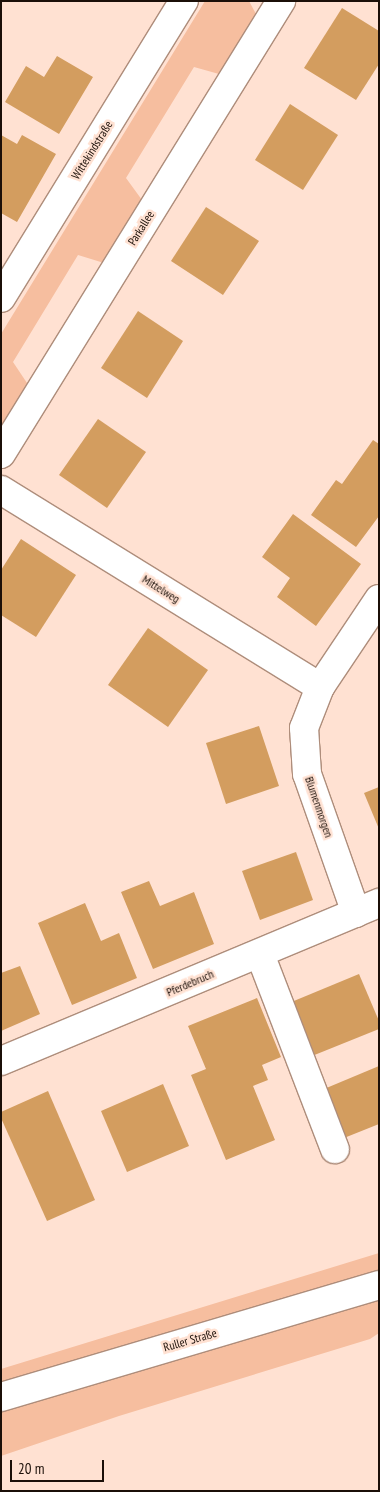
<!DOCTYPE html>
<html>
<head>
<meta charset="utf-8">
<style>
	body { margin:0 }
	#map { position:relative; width:380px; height:1492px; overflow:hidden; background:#ffe1d2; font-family:"PT Sans Narrow",sans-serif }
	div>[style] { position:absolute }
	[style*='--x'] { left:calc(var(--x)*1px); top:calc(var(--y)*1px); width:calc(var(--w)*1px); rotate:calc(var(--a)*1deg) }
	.green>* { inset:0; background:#f6be9f }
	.building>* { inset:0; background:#d39d5f }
	.roads { filter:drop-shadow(1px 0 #ae8d7b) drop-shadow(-1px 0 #ae8d7b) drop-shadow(0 1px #ae8d7b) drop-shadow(0 -1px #ae8d7b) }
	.minor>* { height:28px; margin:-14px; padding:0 14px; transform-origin:14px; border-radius:14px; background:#fff }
	.major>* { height:28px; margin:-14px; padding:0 14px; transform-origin:14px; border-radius:14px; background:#fff }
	span { translate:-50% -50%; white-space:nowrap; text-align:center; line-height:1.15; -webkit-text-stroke:5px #ffe1d2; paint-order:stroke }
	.street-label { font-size:12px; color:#1b0f08 }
	.frame { position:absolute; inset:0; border:2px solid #1b0f08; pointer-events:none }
	.scale { position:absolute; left:10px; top:1460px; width:94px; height:22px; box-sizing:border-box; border:2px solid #1b0f08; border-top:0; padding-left:6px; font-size:15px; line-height:18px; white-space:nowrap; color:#1b0f08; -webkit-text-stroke:4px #ffe1d2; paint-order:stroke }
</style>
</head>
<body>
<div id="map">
	<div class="green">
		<i style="clip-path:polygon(205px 1px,249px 1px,256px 14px,219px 74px,194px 67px,126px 178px,142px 200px,104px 263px,78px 255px,13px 362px,29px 386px,1px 430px,1px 334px)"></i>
		<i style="clip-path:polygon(379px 1253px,379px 1333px,370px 1339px,119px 1416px,1px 1456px,1px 1369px)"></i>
	</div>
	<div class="building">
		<i style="clip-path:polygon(342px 8px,379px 31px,379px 64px,356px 100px,304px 68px)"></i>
		<i style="clip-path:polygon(57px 56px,93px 77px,59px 134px,5px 102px,26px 66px,44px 77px)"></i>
		<i style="clip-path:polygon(290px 104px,338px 135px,303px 190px,255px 160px)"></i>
		<i style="clip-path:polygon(1px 135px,17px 144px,22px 135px,56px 154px,17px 222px,1px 213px)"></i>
		<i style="clip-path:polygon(206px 207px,259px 241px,223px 295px,171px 261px)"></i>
		<i style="clip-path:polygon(138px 311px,183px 341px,147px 398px,101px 368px)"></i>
		<i style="clip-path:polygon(98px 419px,146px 452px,107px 508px,59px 475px)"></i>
		<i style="clip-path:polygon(373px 440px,379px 444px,379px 516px,356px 547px,311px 515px,336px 480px,342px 484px)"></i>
		<i style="clip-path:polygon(293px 514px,361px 564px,316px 626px,277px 597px,290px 578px,262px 557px)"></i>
		<i style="clip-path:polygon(21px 539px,76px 575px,36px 637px,1px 615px,1px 570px)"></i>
		<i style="clip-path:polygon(148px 628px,208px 670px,168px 727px,108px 685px)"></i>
		<i style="clip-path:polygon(259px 726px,279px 786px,226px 804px,206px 743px)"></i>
		<i style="clip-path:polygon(379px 787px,379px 829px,364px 793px)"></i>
		<i style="clip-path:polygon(296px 852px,313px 900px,260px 920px,242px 871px)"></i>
		<i style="clip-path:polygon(149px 881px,160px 906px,194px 892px,214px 944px,153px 969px,121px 892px)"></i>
		<i style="clip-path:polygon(85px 903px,101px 941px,119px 933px,137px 978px,72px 1005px,38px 923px)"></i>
		<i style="clip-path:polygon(20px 966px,40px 1014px,1px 1031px,1px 973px)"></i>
		<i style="clip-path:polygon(359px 974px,379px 1021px,379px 1029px,312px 1056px,289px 1003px)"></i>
		<i style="clip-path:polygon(257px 998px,281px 1057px,262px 1065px,268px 1080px,253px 1086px,275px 1140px,226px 1160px,191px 1075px,206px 1069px,188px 1026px)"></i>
		<i style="clip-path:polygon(379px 1066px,379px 1124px,344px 1138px,324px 1089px)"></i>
		<i style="clip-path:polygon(163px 1084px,189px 1146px,127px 1172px,101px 1111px)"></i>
		<i style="clip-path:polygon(48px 1091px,95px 1200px,47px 1221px,1px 1118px,1px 1112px)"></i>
	</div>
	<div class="roads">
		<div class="minor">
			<i style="--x:1;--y:298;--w:349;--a:-58.4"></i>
			<i style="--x:1;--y:454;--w:533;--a:-58.28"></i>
			<i style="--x:1;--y:490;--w:375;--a:31.7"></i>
			<i style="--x:356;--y:913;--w:147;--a:-109.4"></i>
			<i style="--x:307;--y:774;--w:46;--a:-93.7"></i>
			<i style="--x:304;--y:728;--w:44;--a:-68.7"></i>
			<i style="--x:320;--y:687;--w:106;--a:-56.2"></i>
			<i style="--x:260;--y:954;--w:209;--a:69"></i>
			<i style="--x:1;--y:1061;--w:410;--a:-22.7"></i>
		</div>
		<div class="major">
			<i style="--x:1;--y:1397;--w:394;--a:-16.5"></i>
		</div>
	</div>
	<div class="street-label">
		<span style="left:92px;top:150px;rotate:-58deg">Wittekindstraße</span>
		<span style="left:141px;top:228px;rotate:-58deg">Parkallee</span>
		<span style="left:161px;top:589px;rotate:32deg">Mittelweg</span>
		<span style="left:319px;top:807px;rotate:71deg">Blumenmorgen</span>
		<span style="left:190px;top:983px;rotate:-23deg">Pferdebruch</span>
		<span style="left:190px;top:1340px;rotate:-16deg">Ruller Straße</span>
	</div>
	<div class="frame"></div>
	<div class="scale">20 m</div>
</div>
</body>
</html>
